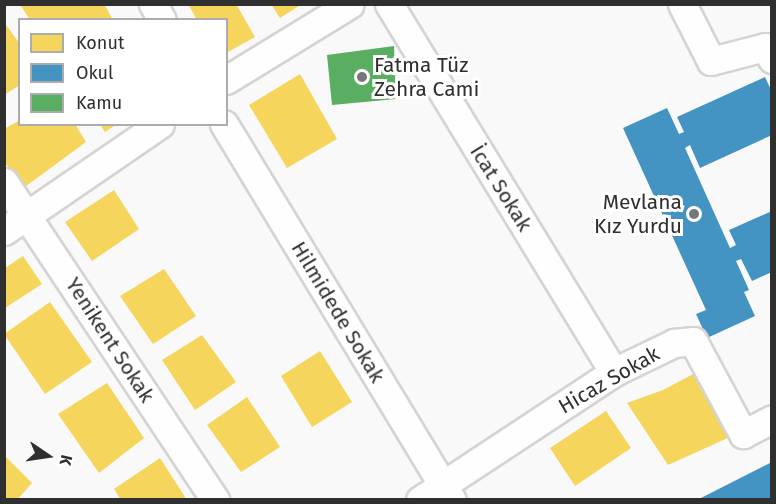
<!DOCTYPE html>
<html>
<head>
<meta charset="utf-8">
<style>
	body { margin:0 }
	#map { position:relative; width:776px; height:504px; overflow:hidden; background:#f8f9f8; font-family:"Fira Sans",sans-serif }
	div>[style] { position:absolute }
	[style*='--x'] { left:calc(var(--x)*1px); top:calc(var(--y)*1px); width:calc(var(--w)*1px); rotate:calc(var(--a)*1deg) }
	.homes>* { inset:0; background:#f6d55c }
	.schools>* { inset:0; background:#4393c3 }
	.public>* { inset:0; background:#5aae61 }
	.roads { filter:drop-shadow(2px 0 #d3d4d3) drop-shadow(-2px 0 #d3d4d3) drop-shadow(0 2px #d3d4d3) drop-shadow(0 -2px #d3d4d3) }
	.minor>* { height:27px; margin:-13.5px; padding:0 13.5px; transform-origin:13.5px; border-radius:13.5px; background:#fefefe }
	.dots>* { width:16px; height:16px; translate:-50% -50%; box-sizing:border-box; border:3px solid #fff; border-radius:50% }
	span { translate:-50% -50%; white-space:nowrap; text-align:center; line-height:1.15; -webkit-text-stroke:6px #fff; paint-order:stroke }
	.poi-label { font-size:21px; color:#2e2f2e }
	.left { translate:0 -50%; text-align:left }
	.right { translate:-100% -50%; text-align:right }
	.street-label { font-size:21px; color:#2e2f2e }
	.frame { position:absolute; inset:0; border:6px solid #2e2f2e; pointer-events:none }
	.legend { position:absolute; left:18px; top:18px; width:210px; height:108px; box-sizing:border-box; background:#fff; border:2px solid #abacab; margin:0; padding:8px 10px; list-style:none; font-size:18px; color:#2e2f2e }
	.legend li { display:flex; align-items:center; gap:12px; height:30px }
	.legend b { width:30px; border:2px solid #abacab }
	.north { position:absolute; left:18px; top:426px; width:60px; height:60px; -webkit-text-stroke:4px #fff; paint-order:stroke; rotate:103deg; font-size:16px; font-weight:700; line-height:24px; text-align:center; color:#2e2f2e }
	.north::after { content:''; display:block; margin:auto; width:21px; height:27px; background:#2e2f2e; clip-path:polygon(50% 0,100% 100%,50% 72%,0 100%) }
</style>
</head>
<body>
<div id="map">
	<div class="homes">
		<i style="clip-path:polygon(24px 4px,104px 4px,113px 20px,30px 20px,21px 6px)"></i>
		<i style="clip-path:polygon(188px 4px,236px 4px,255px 37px,226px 53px,226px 20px,197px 20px)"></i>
		<i style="clip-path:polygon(271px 4px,302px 4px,280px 18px)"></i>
		<i style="clip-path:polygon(4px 22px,20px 44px,20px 85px,4px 95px)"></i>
		<i style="clip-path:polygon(300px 74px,337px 139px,287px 168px,249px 105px)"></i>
		<i style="clip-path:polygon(20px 120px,20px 124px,75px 124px,86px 142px,22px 189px,4px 161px,4px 129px)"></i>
		<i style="clip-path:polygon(100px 124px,117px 124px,105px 132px)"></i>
		<i style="clip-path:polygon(114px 190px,139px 229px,92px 261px,65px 222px)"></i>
		<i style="clip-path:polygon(23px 256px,42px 284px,5px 308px,5px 268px)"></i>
		<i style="clip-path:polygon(164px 269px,196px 316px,153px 344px,120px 296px)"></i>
		<i style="clip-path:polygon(50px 302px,92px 362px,45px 394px,4px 334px)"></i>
		<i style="clip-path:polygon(202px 335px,236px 382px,195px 410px,162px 360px)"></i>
		<i style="clip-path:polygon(320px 351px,352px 402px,312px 427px,281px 376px)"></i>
		<i style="clip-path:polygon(697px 372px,730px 437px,668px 465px,627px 403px,663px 390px)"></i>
		<i style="clip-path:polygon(107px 383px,144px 438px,99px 473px,58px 414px)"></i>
		<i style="clip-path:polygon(247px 397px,280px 447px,241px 472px,207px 425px)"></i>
		<i style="clip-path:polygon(606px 411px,631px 448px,575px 486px,550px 448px)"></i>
		<i style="clip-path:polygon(5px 456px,32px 483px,17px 500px,5px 500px)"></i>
		<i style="clip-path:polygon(160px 458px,187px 500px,121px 500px,114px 489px)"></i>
	</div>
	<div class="schools">
		<i style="clip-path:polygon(765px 77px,772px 92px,772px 135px,700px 168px,690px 145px,685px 148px,730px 248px,736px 245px,729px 230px,772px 211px,772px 272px,752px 281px,741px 259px,736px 261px,749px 290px,744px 292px,755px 316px,707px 338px,696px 314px,706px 310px,623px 128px,667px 108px,679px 134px,684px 132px,677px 117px)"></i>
		<i style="clip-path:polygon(772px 462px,772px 500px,697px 500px)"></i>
	</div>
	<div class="public">
		<i style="clip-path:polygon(394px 46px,396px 99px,332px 105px,327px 55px)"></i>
	</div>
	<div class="roads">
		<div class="minor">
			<i style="--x:153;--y:4;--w:18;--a:61"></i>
			<i style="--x:389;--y:4;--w:431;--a:58.6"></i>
			<i style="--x:682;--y:4;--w:64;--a:63"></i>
			<i style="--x:711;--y:61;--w:56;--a:-14.5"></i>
			<i style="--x:765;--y:47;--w:14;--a:60"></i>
			<i style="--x:226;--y:80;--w:145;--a:-31.5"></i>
			<i style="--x:224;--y:124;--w:440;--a:58.8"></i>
			<i style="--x:4;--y:182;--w:382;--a:56.4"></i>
			<i style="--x:4;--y:231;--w:189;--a:-34.4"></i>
			<i style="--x:420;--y:500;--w:232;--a:-33.4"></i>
			<i style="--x:614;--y:372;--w:67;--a:-25.8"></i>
			<i style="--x:674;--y:343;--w:19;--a:-6"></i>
			<i style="--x:693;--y:341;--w:106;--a:61.7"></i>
			<i style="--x:743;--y:434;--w:33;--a:-27"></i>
		</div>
	</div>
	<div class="dots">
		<i style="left:362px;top:77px;background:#757675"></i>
		<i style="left:694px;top:214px;background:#757675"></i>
	</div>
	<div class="poi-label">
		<span class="left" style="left:374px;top:77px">Fatma Tüz<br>Zehra Cami</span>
		<span class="right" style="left:682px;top:214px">Mevlana<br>Kız Yurdu</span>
	</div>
	<div class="street-label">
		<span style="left:501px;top:188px;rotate:58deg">İcat Sokak</span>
		<span style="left:338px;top:312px;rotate:59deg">Hilmidede Sokak</span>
		<span style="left:110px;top:340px;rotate:57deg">Yenikent Sokak</span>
		<span style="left:609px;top:380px;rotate:-30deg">Hicaz Sokak</span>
	</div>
	<div class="frame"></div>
	<ul class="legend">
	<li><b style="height:16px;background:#f6d55c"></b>Konut</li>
	<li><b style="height:16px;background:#4393c3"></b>Okul</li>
	<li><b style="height:16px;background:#5aae61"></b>Kamu</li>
	</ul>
	<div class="north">K</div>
</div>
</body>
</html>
